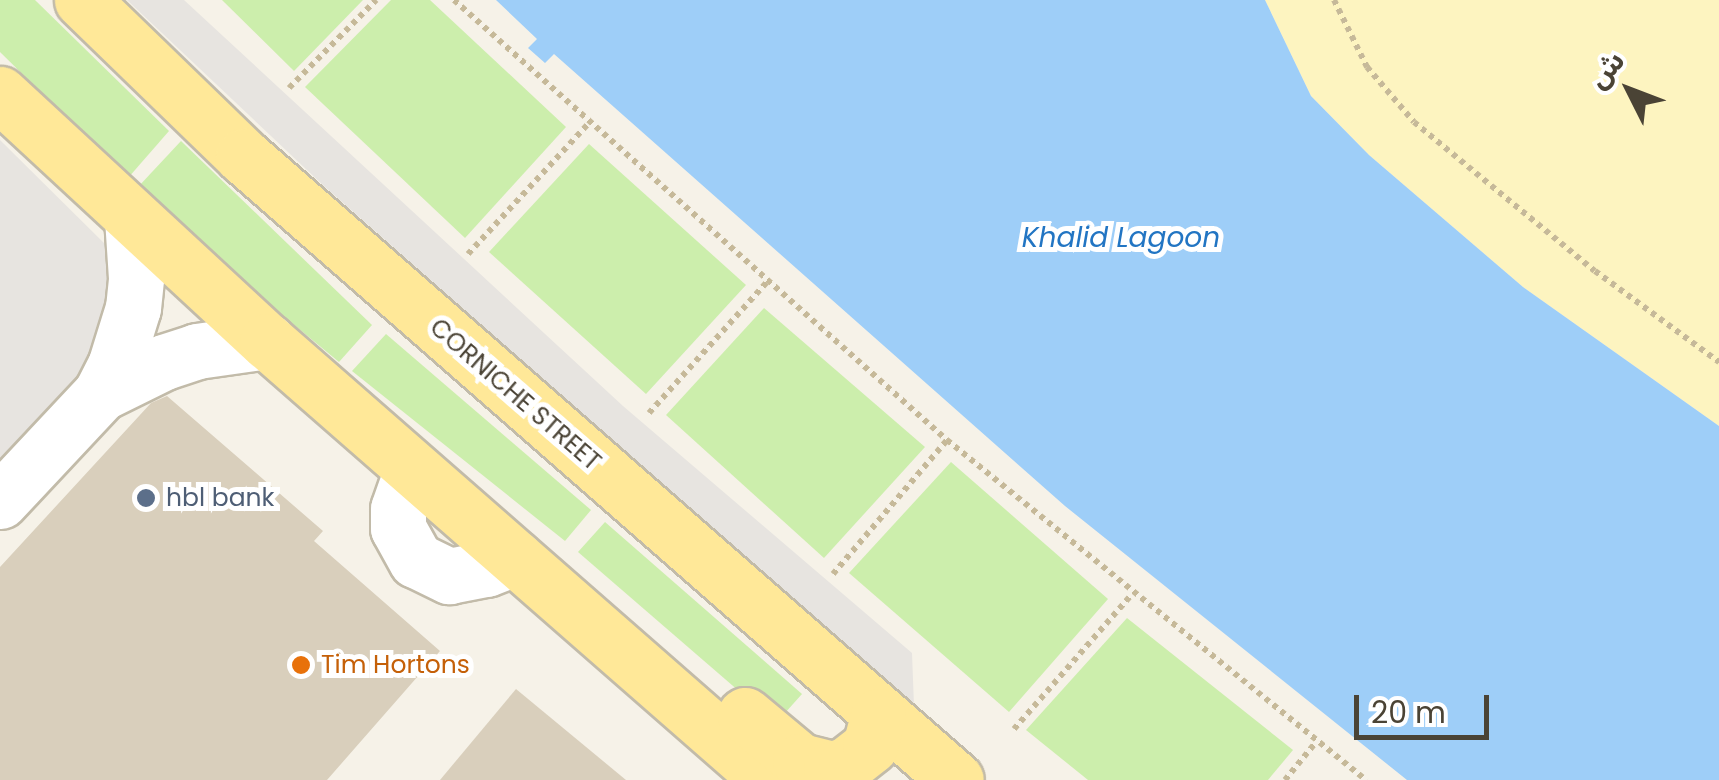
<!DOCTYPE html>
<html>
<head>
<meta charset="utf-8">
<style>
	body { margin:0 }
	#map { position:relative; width:1719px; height:780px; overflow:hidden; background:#f6f2e8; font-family:Poppins,"Noto Sans Arabic",sans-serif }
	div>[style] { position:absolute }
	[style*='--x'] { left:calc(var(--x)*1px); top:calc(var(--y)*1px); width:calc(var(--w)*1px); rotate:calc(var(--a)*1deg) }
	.green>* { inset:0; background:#cceeac }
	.sand>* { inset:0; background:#fdf4c0 }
	.parking>* { inset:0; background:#e7e4e0 }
	.water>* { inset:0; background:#9ecef8 }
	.building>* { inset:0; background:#d9cfbc }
	.path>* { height:6px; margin-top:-3px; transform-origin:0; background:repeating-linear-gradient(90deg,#c6b999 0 5px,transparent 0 10px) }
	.roads { filter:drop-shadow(2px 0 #c2bba9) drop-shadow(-2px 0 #c2bba9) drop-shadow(0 2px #c2bba9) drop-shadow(0 -2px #c2bba9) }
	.minor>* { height:55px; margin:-27.5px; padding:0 27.5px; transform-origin:27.5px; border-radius:27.5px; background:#fff }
	.major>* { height:55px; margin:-27.5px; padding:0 27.5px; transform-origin:27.5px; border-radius:27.5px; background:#ffe898 }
	.dots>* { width:28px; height:28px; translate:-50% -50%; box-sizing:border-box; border:5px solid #fff; border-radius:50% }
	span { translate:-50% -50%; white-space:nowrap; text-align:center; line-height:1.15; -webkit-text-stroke:10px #fff; paint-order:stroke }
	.street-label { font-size:25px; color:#4a4335 }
	.service-label { font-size:25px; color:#4e5e75 }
	.left { translate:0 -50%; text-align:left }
	.food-label { font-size:25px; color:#c56008 }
	.water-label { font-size:28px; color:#2275c3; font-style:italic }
	.north { position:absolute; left:1579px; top:40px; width:100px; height:100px; -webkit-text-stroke:8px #fff; paint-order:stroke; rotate:312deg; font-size:28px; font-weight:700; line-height:40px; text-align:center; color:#4a4335 }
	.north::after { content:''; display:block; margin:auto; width:35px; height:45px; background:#4a4335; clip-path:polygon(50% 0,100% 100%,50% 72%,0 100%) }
	.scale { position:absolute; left:1354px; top:695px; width:135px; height:45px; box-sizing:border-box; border:5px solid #4a4335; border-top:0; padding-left:12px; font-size:30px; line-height:35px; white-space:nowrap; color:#4a4335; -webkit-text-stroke:8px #fff; paint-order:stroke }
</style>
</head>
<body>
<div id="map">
	<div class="green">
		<i style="clip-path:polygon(0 0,35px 0,169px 131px,128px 178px,0 52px)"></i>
		<i style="clip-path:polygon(222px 0,363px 0,294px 71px)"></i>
		<i style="clip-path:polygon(391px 0,430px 0,566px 127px,465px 238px,305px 87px)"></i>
		<i style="clip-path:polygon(181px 141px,372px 325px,339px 362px,235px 276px,138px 187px)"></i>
		<i style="clip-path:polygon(589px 144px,746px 285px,646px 394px,489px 252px)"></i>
		<i style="clip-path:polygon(764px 308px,925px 447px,824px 558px,666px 415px)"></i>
		<i style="clip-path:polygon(386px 334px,591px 510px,565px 541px,352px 371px)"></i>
		<i style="clip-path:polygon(951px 462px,1108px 599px,1009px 712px,849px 573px)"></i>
		<i style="clip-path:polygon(605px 522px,802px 694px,776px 723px,578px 552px)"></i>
		<i style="clip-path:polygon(1127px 618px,1293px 750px,1268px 780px,1088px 780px,1026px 730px)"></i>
	</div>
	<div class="sand">
		<i style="clip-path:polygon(1265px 0,1719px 0,1719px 426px,1523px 287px,1369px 155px,1311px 96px)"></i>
	</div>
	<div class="parking">
		<i style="clip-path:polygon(127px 0,184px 0,623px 406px,912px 653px,914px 706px,325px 187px)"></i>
		<i style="clip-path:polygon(0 140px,108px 247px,120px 281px,108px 346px,0 471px)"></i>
	</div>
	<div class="water">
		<i style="clip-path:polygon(496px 0,1265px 0,1311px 96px,1369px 155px,1523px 287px,1719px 426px,1719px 780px,1407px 780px,1065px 506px,554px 54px,545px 63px,528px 48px,537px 39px)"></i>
	</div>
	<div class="building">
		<i style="clip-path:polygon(167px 396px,323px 531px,314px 541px,440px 651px,327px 780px,0 780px,0 567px,151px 403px)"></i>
		<i style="clip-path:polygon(516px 689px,626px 780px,440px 780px)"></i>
	</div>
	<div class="path">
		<i style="--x:454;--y:0;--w:661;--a:41.75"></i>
		<i style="--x:947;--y:440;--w:540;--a:39.06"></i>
		<i style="--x:1334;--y:0;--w:75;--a:63.8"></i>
		<i style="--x:1367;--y:67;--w:72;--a:49.5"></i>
		<i style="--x:1414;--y:122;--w:234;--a:39.5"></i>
		<i style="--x:1595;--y:271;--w:154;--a:36.3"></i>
		<i style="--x:289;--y:88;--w:124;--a:-45.3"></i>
		<i style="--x:468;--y:254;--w:178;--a:-47.3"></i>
		<i style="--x:649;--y:413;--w:178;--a:-48"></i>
		<i style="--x:833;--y:574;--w:176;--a:-49.6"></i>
		<i style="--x:1014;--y:729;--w:179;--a:-48.8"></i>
		<i style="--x:1285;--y:780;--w:49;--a:-50.8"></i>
	</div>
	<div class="roads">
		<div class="minor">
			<i style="--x:101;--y:393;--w:70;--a:-26.2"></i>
			<i style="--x:164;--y:362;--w:35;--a:-18"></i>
			<i style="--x:197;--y:351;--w:71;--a:-8.1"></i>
			<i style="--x:412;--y:469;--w:42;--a:109.3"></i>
			<i style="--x:398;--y:509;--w:19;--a:90"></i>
			<i style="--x:398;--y:528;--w:37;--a:61"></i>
			<i style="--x:416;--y:560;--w:37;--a:26"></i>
			<i style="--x:449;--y:576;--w:38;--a:-11"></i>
			<i style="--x:486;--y:569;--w:31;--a:-21"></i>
			<i style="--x:0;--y:501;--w:148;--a:-46.9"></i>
			<i style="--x:101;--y:393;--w:30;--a:-63"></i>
			<i style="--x:115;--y:366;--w:61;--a:-72.8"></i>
			<i style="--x:133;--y:308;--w:30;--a:-84"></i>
			<i style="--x:136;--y:278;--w:60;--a:-93.8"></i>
		</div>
		<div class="major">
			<i style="--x:82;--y:0;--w:224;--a:44.1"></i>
			<i style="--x:243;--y:156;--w:947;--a:41.19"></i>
			<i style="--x:0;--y:94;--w:364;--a:42.8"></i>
			<i style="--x:267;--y:341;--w:667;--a:41.17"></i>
			<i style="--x:745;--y:715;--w:72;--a:39.9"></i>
			<i style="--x:800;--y:761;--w:32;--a:14"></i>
			<i style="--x:831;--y:769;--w:16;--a:-15"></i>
			<i style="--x:846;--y:765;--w:31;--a:-38"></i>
			<i style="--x:870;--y:746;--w:31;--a:-75"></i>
		</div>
	</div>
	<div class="dots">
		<i style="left:146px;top:498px;background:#5c6f8a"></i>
		<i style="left:301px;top:665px;background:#e8710a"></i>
	</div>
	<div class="street-label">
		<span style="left:515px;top:395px;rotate:41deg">CORNICHE STREET</span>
	</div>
	<div class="service-label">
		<span class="left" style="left:166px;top:498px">hbl bank</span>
	</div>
	<div class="food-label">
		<span class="left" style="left:321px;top:665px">Tim Hortons</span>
	</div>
	<div class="water-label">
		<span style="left:1121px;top:238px">Khalid Lagoon</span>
	</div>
	<div class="north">ش</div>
	<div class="scale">20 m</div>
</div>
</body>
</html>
